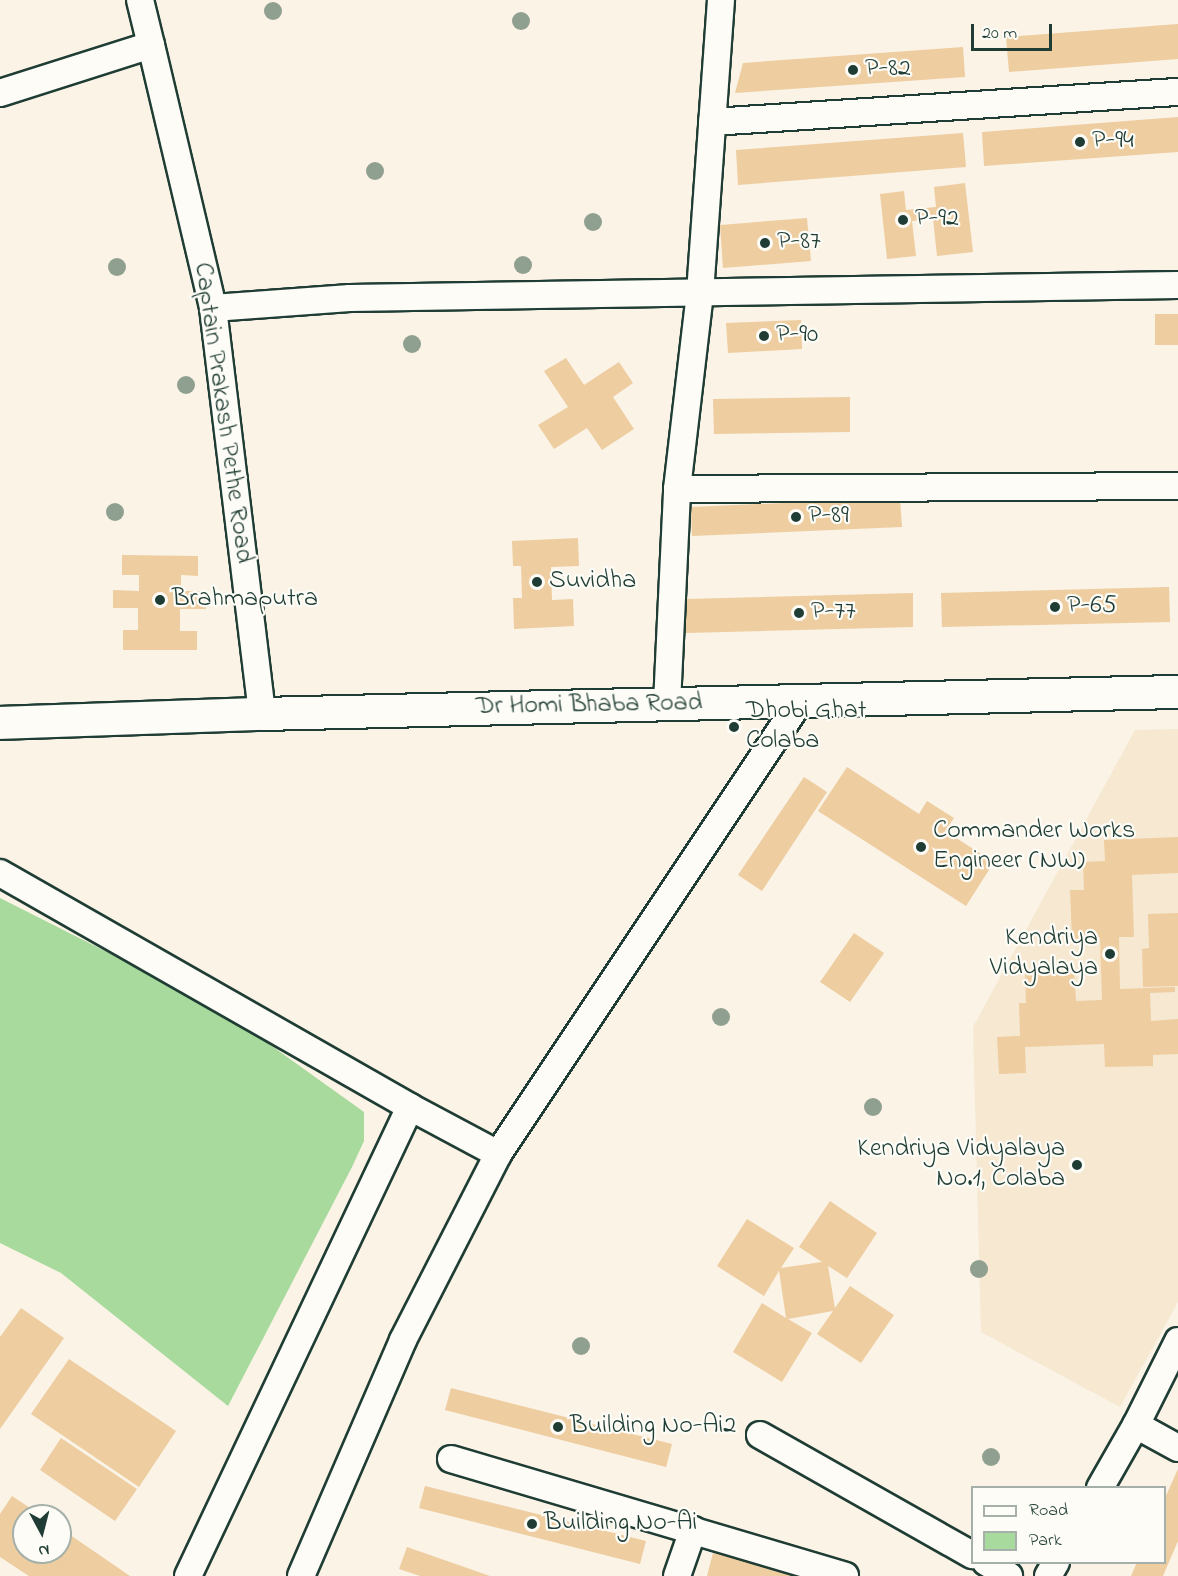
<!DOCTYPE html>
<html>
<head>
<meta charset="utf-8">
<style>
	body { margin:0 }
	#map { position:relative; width:1178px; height:1576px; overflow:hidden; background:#faf3e6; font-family:"Indie Flower",sans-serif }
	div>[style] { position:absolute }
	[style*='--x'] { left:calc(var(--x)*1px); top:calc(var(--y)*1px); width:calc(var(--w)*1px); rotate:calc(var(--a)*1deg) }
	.built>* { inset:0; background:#f6e8d1 }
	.green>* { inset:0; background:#a7da9c }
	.building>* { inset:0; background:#eecda0 }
	.roads { filter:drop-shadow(2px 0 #1f3d34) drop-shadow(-2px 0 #1f3d34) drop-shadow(0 2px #1f3d34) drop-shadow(0 -2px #1f3d34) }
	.minor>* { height:26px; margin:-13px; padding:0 13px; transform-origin:13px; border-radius:13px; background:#fdfcf7 }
	.tertiary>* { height:32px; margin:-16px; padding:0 16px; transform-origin:16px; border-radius:16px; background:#fdfcf7 }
	.trees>* { width:18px; height:18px; margin:-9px; border-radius:50%; background:#90a090 }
	.dots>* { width:16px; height:16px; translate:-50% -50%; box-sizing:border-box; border:3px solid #fdfcf7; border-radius:50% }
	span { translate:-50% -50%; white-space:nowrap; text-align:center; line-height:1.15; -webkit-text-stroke:4.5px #fdfcf7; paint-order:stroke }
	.poi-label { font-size:26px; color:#1f3d34 }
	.left { translate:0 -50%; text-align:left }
	.right { translate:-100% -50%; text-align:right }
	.street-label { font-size:26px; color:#1f3d34 }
	.legend { position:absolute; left:971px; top:1486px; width:195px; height:78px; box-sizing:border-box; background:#fdfcf7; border:2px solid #a4b0a9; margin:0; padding:8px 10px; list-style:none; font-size:18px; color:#1f3d34 }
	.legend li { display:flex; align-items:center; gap:12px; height:30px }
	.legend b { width:30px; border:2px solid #a4b0a9 }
	.north { position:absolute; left:12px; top:1504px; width:60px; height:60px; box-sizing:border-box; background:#fdfcf7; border:2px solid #a4b0a9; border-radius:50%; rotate:173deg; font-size:16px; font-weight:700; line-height:24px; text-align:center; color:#1f3d34 }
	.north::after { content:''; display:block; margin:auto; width:21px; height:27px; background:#1f3d34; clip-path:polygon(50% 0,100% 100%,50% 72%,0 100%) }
	.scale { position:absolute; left:971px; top:24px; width:81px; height:27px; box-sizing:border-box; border:3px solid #1f3d34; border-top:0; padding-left:8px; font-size:18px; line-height:21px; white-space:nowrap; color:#1f3d34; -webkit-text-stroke:4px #fdfcf7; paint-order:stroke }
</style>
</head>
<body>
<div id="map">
	<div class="built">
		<i style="clip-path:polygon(1178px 729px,1178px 1302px,1120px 1407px,981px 1332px,973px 1027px,1135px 730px)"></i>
	</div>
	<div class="green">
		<i style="clip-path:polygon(0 898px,220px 1009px,364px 1112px,364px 1141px,352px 1167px,228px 1406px,61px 1273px,0 1243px)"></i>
	</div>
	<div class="building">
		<i style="clip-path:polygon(1178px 24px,1178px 59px,1009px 72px,1006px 37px)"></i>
		<i style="clip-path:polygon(963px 47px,965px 77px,735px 93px,743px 63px)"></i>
		<i style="clip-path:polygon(1178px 117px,1178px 152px,984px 166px,982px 132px)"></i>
		<i style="clip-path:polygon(963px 133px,966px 167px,738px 185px,736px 150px)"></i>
		<i style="clip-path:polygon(965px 183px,973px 252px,937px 256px,933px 219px,912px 221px,916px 256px,887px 259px,880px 194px,904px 191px,906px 210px,936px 207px,934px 187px)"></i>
		<i style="clip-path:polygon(807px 218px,811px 261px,723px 268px,720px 225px)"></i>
		<i style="clip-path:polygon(1155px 314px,1178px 314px,1178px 345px,1155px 345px)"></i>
		<i style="clip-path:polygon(801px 320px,802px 349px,728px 353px,726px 323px)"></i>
		<i style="clip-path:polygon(566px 358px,584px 385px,619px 362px,633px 383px,613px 397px,634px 429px,602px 450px,587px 428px,554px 449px,538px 425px,568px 407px,544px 371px)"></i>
		<i style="clip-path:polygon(850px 397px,850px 432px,714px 434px,713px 399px)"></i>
		<i style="clip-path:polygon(900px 498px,902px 527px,692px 536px,691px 507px)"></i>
		<i style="clip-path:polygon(578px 538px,579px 566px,551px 567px,552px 600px,573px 599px,574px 626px,514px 629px,513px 598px,522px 598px,521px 566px,513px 566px,512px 541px)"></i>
		<i style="clip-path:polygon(122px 555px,198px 556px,198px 576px,181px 575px,181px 591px,207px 591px,206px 609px,180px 609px,180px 631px,197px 631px,197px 650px,123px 650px,123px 630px,138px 630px,138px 608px,113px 608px,113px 590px,139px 591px,139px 575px,122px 575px)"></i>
		<i style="clip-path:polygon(1169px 587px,1170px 622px,942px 627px,941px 593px)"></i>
		<i style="clip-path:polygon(913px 593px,913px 627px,686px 633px,685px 599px)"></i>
		<i style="clip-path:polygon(847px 767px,919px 814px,927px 801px,954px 818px,945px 831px,994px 862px,966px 906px,818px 811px)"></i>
		<i style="clip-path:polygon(804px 777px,827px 792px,762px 891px,738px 875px)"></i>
		<i style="clip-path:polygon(1178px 837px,1178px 873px,1132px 875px,1134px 937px,1119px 937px,1120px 989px,1175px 987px,1175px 992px,1150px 993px,1151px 1021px,1178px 1019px,1178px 1054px,1153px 1055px,1153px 1066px,1105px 1067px,1104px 1044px,1025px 1047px,1026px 1073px,999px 1074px,997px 1037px,1020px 1036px,1019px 1003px,1026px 1003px,1025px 971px,1074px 969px,1076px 1001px,1102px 1000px,1100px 938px,1072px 939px,1070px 890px,1084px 890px,1083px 862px,1105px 861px,1104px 840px)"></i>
		<i style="clip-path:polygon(1178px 913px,1178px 986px,1143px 987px,1142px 949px,1149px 948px,1148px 914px)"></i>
		<i style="clip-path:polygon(854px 933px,884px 953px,850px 1002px,820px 982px)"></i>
		<i style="clip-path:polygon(830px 1201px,877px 1233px,847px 1278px,828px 1266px,835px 1308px,850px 1286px,894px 1315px,861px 1363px,817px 1334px,833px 1311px,788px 1319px,812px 1333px,782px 1382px,733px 1352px,762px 1303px,786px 1318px,779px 1271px,764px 1296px,717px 1266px,747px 1219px,794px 1248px,781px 1268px,822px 1262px,799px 1247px)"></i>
		<i style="clip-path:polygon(21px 1308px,64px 1338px,0 1429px,0 1337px)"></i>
		<i style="clip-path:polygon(69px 1359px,176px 1431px,139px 1487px,31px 1414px)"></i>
		<i style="clip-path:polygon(451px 1388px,672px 1444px,666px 1467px,445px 1410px)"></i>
		<i style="clip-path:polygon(61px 1438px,137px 1489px,115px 1521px,40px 1470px)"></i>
		<i style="clip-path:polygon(1178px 1469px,1178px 1541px,1163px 1576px,1131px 1576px,1137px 1562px,1164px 1562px,1164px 1500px)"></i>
		<i style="clip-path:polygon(425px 1486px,646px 1541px,640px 1564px,419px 1508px)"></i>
		<i style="clip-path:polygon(12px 1496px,42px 1516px,24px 1516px,24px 1552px,60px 1552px,60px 1528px,130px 1576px,29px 1576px,0 1557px,0 1514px)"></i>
		<i style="clip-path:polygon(407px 1547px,490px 1576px,420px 1576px,399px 1569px)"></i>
		<i style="clip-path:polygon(713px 1553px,798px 1575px,797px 1576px,707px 1576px)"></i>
	</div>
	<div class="roads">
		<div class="minor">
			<i style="--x:151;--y:45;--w:270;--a:76.7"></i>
			<i style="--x:213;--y:308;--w:409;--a:83.1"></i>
			<i style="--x:0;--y:93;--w:158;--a:-17.6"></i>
			<i style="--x:151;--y:45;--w:46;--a:-103.7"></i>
			<i style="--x:712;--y:122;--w:467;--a:-3.7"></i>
			<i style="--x:213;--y:308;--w:137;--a:-4.2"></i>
			<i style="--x:350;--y:298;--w:828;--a:-0.9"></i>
			<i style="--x:677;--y:489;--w:501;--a:-0.34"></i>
			<i style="--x:667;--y:704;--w:215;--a:-87.3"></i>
			<i style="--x:677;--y:489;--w:197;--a:-83.3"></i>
			<i style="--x:700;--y:293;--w:294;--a:-85.9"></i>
			<i style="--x:0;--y:873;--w:472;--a:29.7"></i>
			<i style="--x:410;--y:1107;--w:100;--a:28.1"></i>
			<i style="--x:1136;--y:1425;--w:48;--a:28.7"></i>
			<i style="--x:760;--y:1435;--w:244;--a:29.5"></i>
			<i style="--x:451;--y:1459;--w:411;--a:16.5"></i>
			<i style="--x:1100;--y:1488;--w:73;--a:-60.3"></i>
			<i style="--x:1136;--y:1425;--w:94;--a:-63.4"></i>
			<i style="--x:986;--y:1562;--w:27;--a:31"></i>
			<i style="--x:188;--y:1576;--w:519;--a:-64.67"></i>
			<i style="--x:301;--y:1576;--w:257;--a:-66.6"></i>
			<i style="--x:403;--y:1340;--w:209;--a:-62.9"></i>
			<i style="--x:498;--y:1154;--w:544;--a:-56.31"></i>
			<i style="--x:677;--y:1576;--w:49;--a:-70.8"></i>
			<i style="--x:1048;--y:1576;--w:16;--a:-60"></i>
		</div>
		<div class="tertiary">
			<i style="--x:0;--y:723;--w:262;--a:-2"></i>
			<i style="--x:262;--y:714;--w:916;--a:-1.38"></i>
		</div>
	</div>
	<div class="trees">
		<i style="left:273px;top:11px"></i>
		<i style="left:521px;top:21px"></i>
		<i style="left:375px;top:171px"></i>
		<i style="left:593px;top:222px"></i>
		<i style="left:523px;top:265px"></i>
		<i style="left:117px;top:267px"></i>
		<i style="left:412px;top:344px"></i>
		<i style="left:186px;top:385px"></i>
		<i style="left:115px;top:512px"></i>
		<i style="left:721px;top:1017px"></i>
		<i style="left:873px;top:1107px"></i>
		<i style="left:979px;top:1269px"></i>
		<i style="left:581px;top:1346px"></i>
		<i style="left:991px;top:1457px"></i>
	</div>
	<div class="dots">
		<i style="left:853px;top:70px;background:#1f3d34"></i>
		<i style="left:1080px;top:142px;background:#1f3d34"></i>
		<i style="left:903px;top:220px;background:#1f3d34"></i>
		<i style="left:765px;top:243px;background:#1f3d34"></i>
		<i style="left:764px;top:336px;background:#1f3d34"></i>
		<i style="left:796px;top:517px;background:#1f3d34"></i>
		<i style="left:537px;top:582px;background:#1f3d34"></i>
		<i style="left:160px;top:600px;background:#1f3d34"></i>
		<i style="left:1055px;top:607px;background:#1f3d34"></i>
		<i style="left:799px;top:613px;background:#1f3d34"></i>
		<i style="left:734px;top:727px;background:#1f3d34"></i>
		<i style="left:921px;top:847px;background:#1f3d34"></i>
		<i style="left:1110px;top:954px;background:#1f3d34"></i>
		<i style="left:1077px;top:1165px;background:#1f3d34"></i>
		<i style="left:558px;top:1427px;background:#1f3d34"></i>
		<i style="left:532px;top:1524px;background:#1f3d34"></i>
	</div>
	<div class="poi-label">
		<span class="left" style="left:865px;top:70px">P-82</span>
		<span class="left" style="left:1092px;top:142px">P-94</span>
		<span class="left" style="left:915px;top:220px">P-92</span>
		<span class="left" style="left:777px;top:243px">P-87</span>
		<span class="left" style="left:776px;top:336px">P-90</span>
		<span class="left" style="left:808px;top:517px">P-89</span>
		<span class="left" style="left:549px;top:582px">Suvidha</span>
		<span class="left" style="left:172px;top:600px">Brahmaputra</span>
		<span class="left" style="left:1067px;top:607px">P-65</span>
		<span class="left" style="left:811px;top:613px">P-77</span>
		<span class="left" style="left:746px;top:727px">Dhobi Ghat<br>Colaba</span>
		<span class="left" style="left:933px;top:847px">Commander Works<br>Engineer (NW)</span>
		<span class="right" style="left:1098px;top:954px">Kendriya<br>Vidyalaya</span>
		<span class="right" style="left:1065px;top:1165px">Kendriya Vidyalaya<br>No.1, Colaba</span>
		<span class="left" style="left:570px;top:1427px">Building No-Ai2</span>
		<span class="left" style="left:544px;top:1524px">Building No-Ai</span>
	</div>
	<div class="street-label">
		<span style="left:222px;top:413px;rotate:82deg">Captain Prakash Pethe Road</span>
		<span style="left:589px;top:706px;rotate:-1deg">Dr Homi Bhaba Road</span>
	</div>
	<ul class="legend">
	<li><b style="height:8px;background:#fdfcf7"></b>Road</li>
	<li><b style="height:16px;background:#a7da9c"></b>Park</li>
	</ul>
	<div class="north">N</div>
	<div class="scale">20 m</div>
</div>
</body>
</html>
